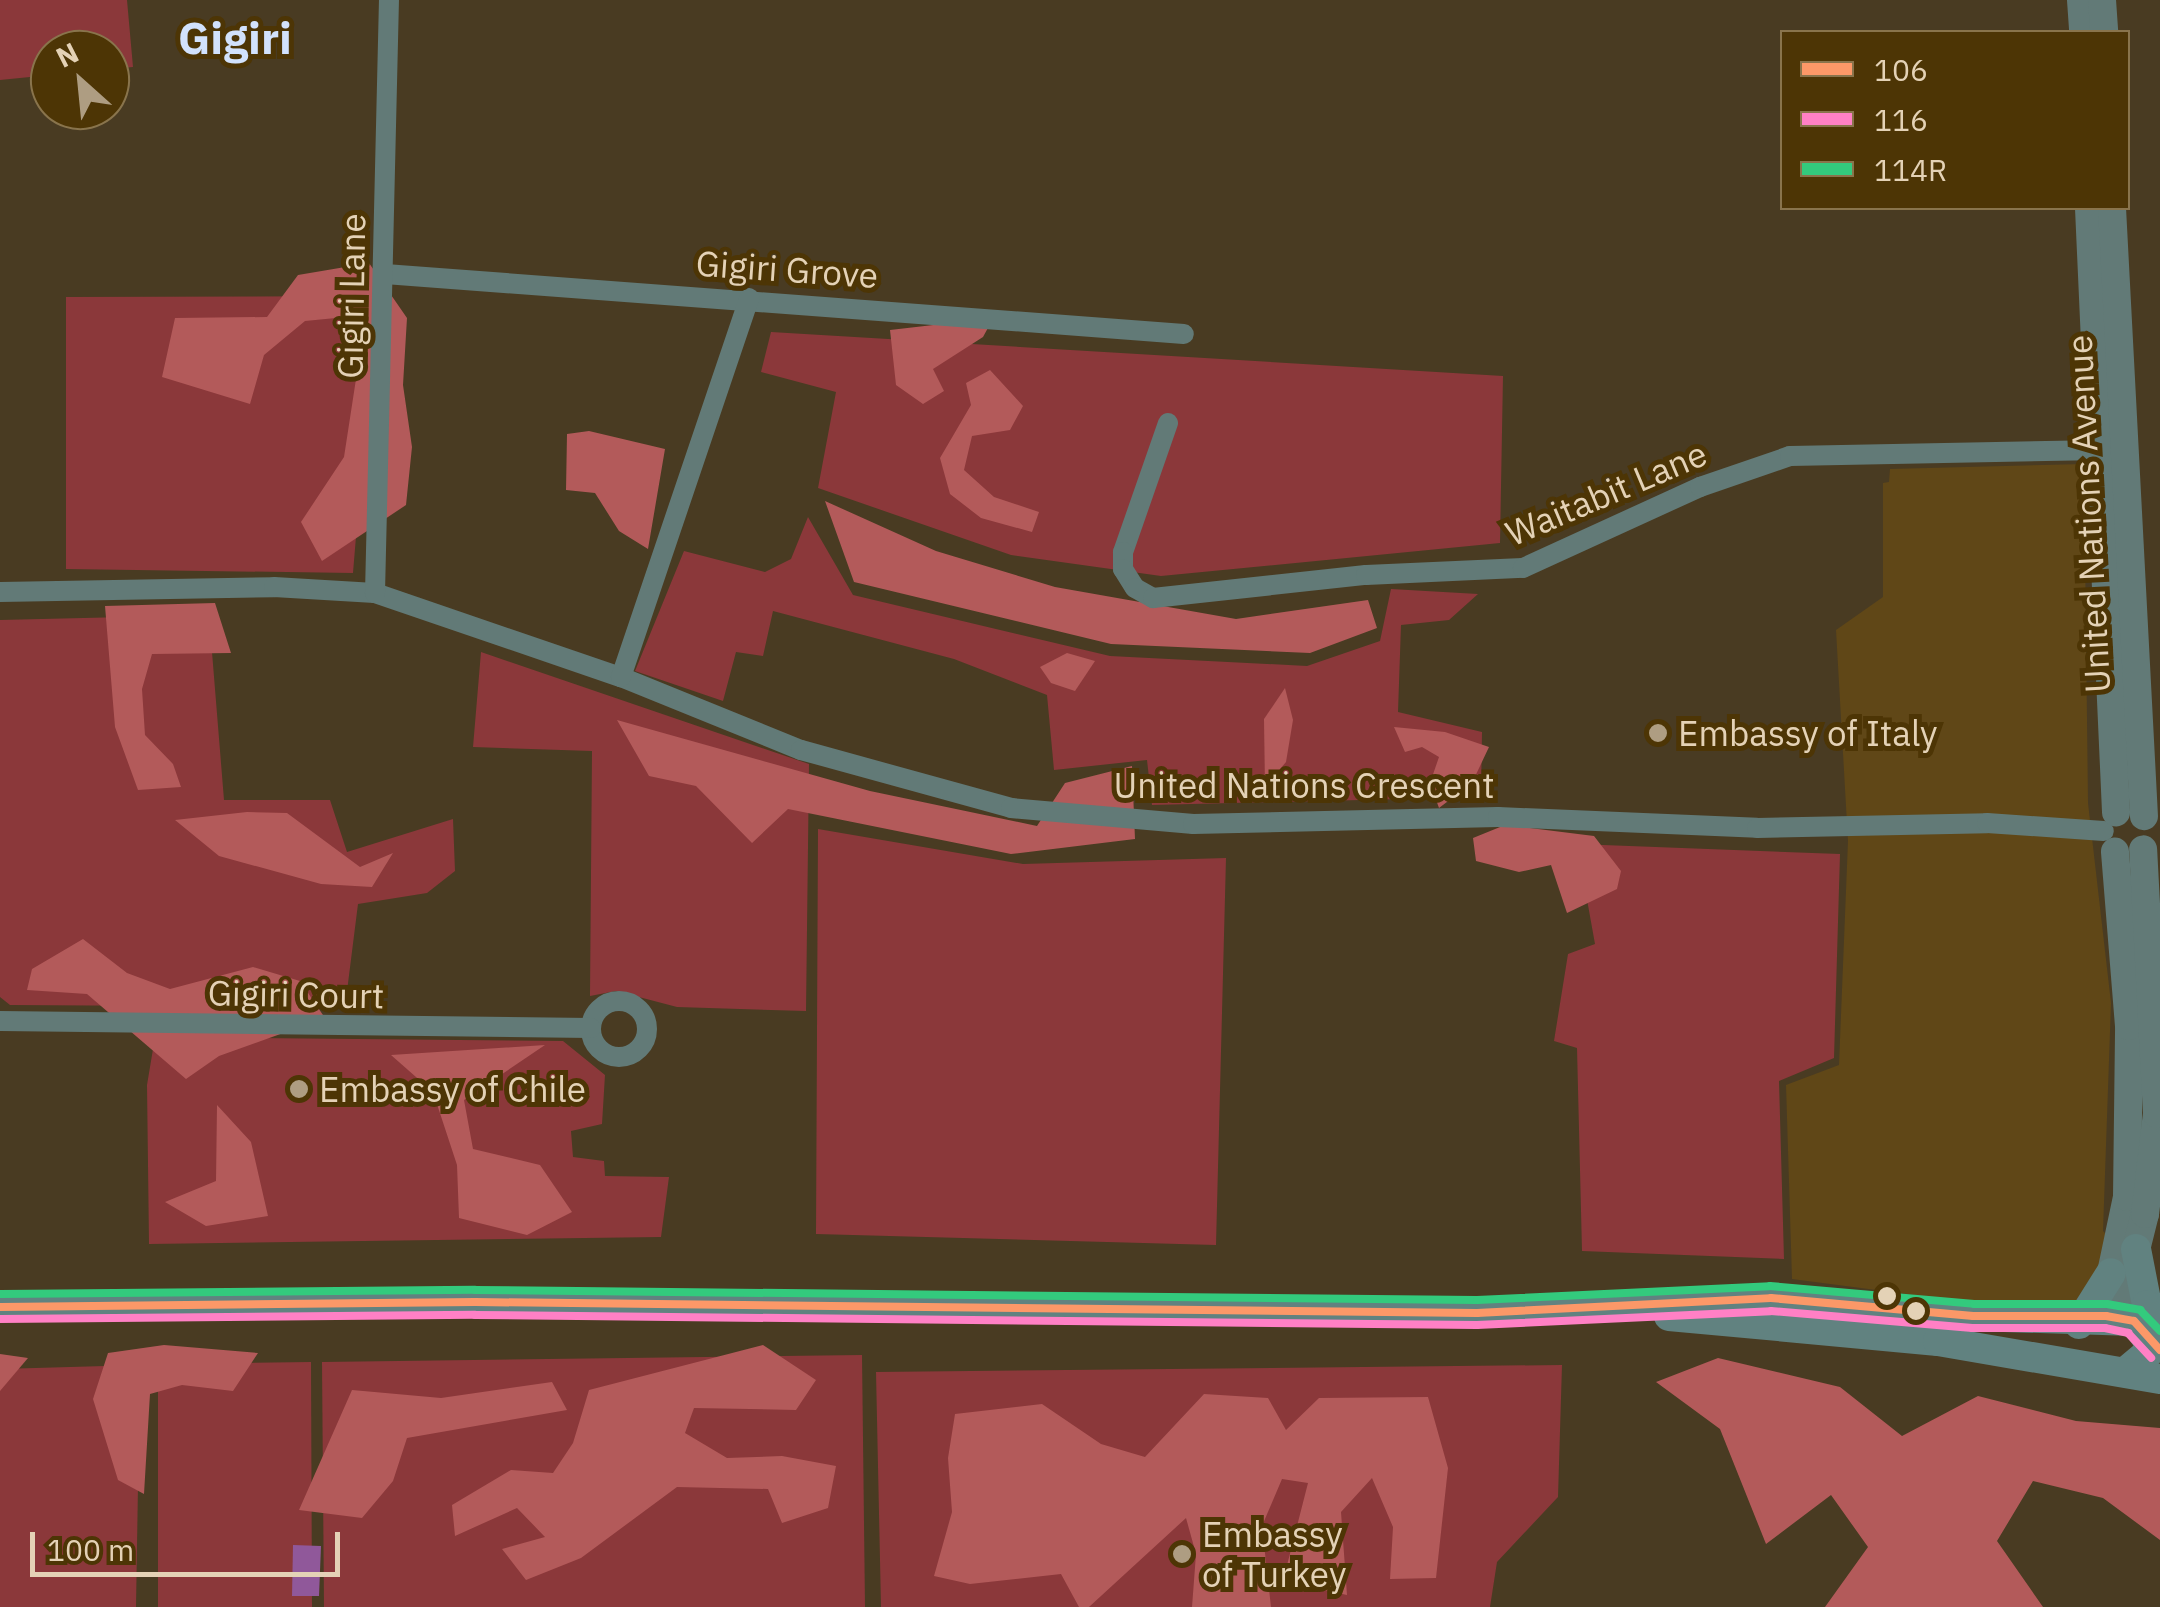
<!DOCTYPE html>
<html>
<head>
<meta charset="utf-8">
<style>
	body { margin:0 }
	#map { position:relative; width:2160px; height:1607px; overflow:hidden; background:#493b22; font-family:"IBM Plex Sans",sans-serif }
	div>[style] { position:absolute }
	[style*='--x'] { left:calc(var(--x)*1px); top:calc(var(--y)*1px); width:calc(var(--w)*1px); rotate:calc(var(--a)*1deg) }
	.built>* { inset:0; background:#604717 }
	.green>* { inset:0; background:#8b383a }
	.forest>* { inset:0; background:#b35a5a }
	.water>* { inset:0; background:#90589a }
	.minor>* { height:20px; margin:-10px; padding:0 10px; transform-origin:10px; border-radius:10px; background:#627a77 }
	.minor>.ring { margin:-10px; padding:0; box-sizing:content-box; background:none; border:20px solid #627a77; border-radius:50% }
	.tertiary>* { height:28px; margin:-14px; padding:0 14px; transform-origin:14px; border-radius:14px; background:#627a77 }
	.secondary>* { height:30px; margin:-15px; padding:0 15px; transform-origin:15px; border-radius:15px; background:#618280 }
	.bus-1>* { height:8px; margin:-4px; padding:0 4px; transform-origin:4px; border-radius:4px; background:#fc9868 }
	.bus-2>* { height:8px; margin:-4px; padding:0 4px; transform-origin:4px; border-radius:4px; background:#ff80c5 }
	.bus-3>* { height:8px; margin:-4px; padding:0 4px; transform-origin:4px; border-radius:4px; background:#33ca7d }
	.dots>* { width:28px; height:28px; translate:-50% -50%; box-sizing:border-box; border:5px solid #4d3505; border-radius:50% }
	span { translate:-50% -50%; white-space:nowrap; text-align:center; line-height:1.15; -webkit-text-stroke:10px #4d3505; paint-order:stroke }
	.street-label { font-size:35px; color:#e4d2b6 }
	.poi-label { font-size:35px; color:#e4d2b6 }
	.left { translate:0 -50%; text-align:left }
	.district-label { font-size:45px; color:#d2e2fc; font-weight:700 }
	.legend { position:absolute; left:1780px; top:30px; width:350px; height:180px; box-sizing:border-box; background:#4d3505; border:2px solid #89744c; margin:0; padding:12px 18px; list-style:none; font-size:30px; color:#e4d2b6 }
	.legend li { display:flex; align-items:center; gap:20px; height:50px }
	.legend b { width:50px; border:2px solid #89744c }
	.north { position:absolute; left:30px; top:30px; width:100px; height:100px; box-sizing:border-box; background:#4d3505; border:2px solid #89744c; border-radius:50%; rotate:333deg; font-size:28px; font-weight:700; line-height:40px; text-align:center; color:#e4d2b6 }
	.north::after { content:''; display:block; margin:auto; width:35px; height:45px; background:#ae9d82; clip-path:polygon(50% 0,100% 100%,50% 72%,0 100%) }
	.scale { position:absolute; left:30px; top:1532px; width:310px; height:45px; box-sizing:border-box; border:5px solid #e4d2b6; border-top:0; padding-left:12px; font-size:30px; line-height:35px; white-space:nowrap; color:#e4d2b6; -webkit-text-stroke:8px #4d3505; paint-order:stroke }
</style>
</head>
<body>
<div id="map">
	<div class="built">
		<i style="clip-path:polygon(2084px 464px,2088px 803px,2111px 1003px,2103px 1231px,2114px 1243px,2089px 1300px,1968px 1302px,1792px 1279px,1786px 1085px,1839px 1065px,1848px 841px,1836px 630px,1883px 597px,1883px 483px,1889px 482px,1890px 469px)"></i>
	</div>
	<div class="green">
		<i style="clip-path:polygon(0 0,127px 0,133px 67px,110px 69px,110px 50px,50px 50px,50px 75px,0 80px)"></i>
		<i style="clip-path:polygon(376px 296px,353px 573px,66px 569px,66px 297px)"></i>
		<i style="clip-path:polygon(771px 332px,1503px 376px,1500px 543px,1161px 576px,1011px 555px,818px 488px,836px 392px,761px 372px)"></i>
		<i style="clip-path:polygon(808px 517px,853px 595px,1110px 656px,1307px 666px,1380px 641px,1391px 589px,1478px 594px,1449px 620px,1401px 625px,1398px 712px,1482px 732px,1481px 797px,1152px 805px,1147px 760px,1054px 770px,1047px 695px,954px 659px,773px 611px,763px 656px,736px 652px,723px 701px,635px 671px,684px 551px,765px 572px,791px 559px)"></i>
		<i style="clip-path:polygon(209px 615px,224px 800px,330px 800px,347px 852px,453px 819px,455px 871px,427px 893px,358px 904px,345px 1007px,10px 1005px,0 997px,0 620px)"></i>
		<i style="clip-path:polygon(481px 652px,809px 764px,806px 1011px,677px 1007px,616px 991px,590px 996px,592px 751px,473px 747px)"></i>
		<i style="clip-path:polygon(818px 829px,1023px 864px,1226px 858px,1216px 1245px,816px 1234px)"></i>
		<i style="clip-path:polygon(1577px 844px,1840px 854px,1834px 1058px,1779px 1081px,1784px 1259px,1582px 1251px,1577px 1048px,1554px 1041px,1568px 954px,1595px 944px)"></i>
		<i style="clip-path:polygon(155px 1037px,563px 1041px,605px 1075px,602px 1124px,571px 1131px,573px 1157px,604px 1161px,605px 1176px,669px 1177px,661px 1237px,149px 1244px,147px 1085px)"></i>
		<i style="clip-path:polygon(862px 1355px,865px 1607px,324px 1607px,322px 1362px)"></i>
		<i style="clip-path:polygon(311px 1362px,312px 1607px,158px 1607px,158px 1364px)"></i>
		<i style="clip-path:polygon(140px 1365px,136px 1607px,0 1607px,0 1369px)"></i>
		<i style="clip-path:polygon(1562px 1365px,1558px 1497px,1497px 1562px,1490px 1607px,881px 1607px,876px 1372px)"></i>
	</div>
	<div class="forest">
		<i style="clip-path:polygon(369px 263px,407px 318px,403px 385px,412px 447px,406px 505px,322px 561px,301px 522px,344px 457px,356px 379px,346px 317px,305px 321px,264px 355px,250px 404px,162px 377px,175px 318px,267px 317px,298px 275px)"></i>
		<i style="clip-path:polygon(942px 324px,989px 326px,983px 337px,933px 369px,944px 391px,923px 404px,896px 385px,890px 330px)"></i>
		<i style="clip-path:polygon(990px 370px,1023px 406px,1010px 430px,972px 436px,964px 470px,994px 497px,1039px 512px,1032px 532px,981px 518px,950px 494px,940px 458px,971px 405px,966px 383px)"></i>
		<i style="clip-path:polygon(589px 431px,665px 449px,648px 549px,619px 531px,595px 493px,566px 490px,567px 434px)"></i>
		<i style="clip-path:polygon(825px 501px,936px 551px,1055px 587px,1236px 619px,1368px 600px,1377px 628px,1310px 653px,1111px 644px,854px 582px)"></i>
		<i style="clip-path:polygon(215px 603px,231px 653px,152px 654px,142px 689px,145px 735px,173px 764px,181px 787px,138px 790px,115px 727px,105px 606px)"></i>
		<i style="clip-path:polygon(1067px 653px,1095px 661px,1075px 691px,1051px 683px,1040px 667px)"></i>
		<i style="clip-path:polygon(1285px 688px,1293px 720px,1286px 762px,1265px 787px,1264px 719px)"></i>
		<i style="clip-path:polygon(617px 720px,870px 791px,1037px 826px,1065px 783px,1132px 766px,1135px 839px,1011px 854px,788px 809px,752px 843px,696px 786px,649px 776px)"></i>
		<i style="clip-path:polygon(1394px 727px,1445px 732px,1489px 747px,1472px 783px,1439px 808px,1430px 783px,1439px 757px,1422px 747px,1405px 752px)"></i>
		<i style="clip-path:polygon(247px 812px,287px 813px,360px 867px,393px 853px,372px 887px,321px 884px,219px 856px,175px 820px)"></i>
		<i style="clip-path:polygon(1505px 825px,1594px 836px,1621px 871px,1617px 889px,1567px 913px,1551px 865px,1519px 872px,1476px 861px,1473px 838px)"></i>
		<i style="clip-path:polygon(83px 939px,127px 973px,170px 989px,253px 967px,300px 981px,325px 1018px,219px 1056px,186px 1079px,87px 994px,27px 990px,32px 969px)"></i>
		<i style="clip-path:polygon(545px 1045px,464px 1100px,473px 1149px,540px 1165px,572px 1212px,527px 1235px,459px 1218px,457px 1165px,433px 1092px,391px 1055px)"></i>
		<i style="clip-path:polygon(217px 1105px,251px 1142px,268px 1216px,206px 1226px,165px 1202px,216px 1181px)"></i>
		<i style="clip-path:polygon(164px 1345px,258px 1353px,233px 1391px,182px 1385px,150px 1394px,144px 1494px,118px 1480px,93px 1399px,108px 1353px)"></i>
		<i style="clip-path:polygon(763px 1345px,816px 1380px,796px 1410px,694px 1408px,685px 1433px,727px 1458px,782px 1456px,836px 1466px,828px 1508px,782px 1523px,768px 1489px,677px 1487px,581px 1558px,526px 1580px,502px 1549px,545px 1537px,517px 1508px,455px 1536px,452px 1505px,511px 1470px,553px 1473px,573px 1443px,589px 1390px)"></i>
		<i style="clip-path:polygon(0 1354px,28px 1358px,0 1391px)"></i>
		<i style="clip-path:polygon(1718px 1358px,1840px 1387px,1902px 1436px,1978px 1396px,2076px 1421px,2160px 1428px,2160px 1540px,2103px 1498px,2033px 1481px,1997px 1541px,2043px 1607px,1825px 1607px,1868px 1547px,1831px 1495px,1766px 1544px,1720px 1429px,1656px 1382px)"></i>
		<i style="clip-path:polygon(552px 1382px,567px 1410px,407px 1438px,393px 1481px,362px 1518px,299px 1510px,352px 1390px,441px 1398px)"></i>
		<i style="clip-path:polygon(1204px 1394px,1268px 1398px,1286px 1430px,1319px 1398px,1428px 1397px,1448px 1468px,1436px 1578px,1390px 1579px,1393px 1527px,1372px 1478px,1341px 1512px,1347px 1595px,1283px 1581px,1308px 1483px,1282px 1479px,1262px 1526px,1271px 1607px,1192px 1607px,1196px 1554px,1186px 1518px,1089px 1607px,1079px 1607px,1061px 1574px,970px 1584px,934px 1576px,952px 1512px,948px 1458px,955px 1414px,1042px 1404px,1101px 1444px,1145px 1457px)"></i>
	</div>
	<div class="water">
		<i style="clip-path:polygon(293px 1545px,321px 1546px,319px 1596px,292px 1596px)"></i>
	</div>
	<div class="minor">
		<i style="--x:385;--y:274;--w:801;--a:4.29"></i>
		<i style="--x:1168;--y:423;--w:137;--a:109.2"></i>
		<i style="--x:1123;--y:552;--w:17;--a:90"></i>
		<i style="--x:1123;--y:569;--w:22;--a:58"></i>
		<i style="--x:1135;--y:588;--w:21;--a:29"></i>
		<i style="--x:1153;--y:598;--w:214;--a:-6.2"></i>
		<i style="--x:1366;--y:575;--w:157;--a:-2.6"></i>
		<i style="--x:1523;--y:568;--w:195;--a:-24.6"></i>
		<i style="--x:1700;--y:487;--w:95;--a:-19"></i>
		<i style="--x:1790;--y:456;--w:312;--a:-1.1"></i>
		<i style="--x:0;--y:592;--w:274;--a:-1"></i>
		<i style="--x:274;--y:587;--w:101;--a:3.4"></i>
		<i style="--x:375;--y:593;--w:260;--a:18.9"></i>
		<i style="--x:621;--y:677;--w:194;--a:22.1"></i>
		<i style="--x:801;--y:750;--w:218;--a:15.4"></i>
		<i style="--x:1011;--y:808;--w:183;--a:5"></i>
		<i style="--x:1193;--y:824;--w:305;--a:-1.3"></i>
		<i style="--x:1498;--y:817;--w:259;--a:2.4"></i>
		<i style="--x:1757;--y:828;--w:230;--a:-1.2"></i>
		<i style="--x:1987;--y:823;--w:117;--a:3.9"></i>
		<i style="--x:375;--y:593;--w:593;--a:-88.65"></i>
		<i style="--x:621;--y:677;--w:400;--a:-71.3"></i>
		<i class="ring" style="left:591px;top:1001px;width:36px;height:36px"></i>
		<i style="--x:0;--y:1021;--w:591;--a:0.68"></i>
	</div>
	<div class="tertiary">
		<i style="--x:2081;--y:0;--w:32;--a:86"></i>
		<i style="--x:2102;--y:0;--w:32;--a:86"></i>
		<i style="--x:2089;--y:208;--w:605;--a:87.44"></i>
		<i style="--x:2112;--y:208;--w:609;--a:86.99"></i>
		<i style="--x:2111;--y:1273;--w:78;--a:-78.1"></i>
		<i style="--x:2127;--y:1197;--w:171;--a:-89.3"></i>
		<i style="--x:2129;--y:1026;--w:175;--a:-94.6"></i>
		<i style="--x:2129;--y:1320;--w:23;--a:-103"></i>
		<i style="--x:2124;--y:1298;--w:87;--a:-76"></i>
		<i style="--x:2145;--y:1214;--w:101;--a:-83.2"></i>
		<i style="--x:2157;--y:1114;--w:265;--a:-93"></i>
	</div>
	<div class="secondary">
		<i style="--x:2136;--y:1249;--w:57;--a:78.9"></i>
		<i style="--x:2147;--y:1305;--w:22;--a:54"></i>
		<i style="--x:0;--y:1307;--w:475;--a:-0.6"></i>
		<i style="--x:475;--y:1302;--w:1002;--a:0.63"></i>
		<i style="--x:1477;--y:1313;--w:294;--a:-2.9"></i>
		<i style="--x:1771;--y:1298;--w:203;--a:5.1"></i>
		<i style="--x:1973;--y:1316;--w:161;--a:1.8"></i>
		<i style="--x:2134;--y:1321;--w:26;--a:54"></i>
		<i style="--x:2149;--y:1342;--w:11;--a:95"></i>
		<i style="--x:2148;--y:1353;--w:30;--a:140"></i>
		<i style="--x:1669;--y:1316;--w:270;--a:5.3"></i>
		<i style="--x:1938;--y:1341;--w:225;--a:9.7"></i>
		<i style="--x:2079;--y:1324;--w:60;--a:-57.9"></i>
	</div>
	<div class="bus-1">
		<i style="--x:0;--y:1307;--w:475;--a:-0.6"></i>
		<i style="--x:475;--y:1302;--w:1002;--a:0.63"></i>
		<i style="--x:1477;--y:1313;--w:294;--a:-2.9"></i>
		<i style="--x:1771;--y:1298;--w:203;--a:5.1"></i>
		<i style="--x:1973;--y:1316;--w:133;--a:0"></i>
		<i style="--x:2106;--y:1316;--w:28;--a:10"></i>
		<i style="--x:2134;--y:1321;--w:39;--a:48"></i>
	</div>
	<div class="bus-2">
		<i style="--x:0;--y:1319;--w:475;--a:-0.5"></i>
		<i style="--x:475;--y:1315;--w:1002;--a:0.57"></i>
		<i style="--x:1477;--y:1325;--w:294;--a:-2.7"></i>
		<i style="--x:1771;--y:1311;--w:202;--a:4.8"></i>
		<i style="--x:1972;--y:1328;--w:133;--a:0"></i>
		<i style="--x:2105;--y:1328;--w:24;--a:12"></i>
		<i style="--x:2128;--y:1333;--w:34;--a:47"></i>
	</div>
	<div class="bus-3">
		<i style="--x:0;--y:1294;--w:475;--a:-0.5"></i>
		<i style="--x:475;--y:1290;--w:1002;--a:0.57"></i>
		<i style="--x:1477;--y:1300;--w:293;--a:-2.7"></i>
		<i style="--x:1770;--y:1286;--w:205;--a:5"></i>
		<i style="--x:1974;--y:1304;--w:133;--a:0"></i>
		<i style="--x:2107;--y:1304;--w:34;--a:10"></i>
		<i style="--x:2140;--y:1310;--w:29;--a:46"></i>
	</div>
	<div class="dots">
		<i style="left:1658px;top:733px;background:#ae9d82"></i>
		<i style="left:299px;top:1089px;background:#ae9d82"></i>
		<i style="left:1887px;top:1296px;background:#e4d2b6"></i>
		<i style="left:1916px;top:1311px;background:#e4d2b6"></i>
		<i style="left:1182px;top:1554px;background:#ae9d82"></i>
	</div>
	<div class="street-label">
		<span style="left:787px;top:269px;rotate:4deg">Gigiri Grove</span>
		<span style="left:351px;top:296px;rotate:-89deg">Gigiri Lane</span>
		<span style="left:1606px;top:493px;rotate:-23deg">Waitabit Lane</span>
		<span style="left:2088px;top:514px;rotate:-93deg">United Nations Avenue</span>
		<span style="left:1304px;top:785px">United Nations Crescent</span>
		<span style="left:296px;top:994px;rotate:1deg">Gigiri Court</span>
	</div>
	<div class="poi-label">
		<span class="left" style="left:1678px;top:733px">Embassy of Italy</span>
		<span class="left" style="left:319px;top:1089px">Embassy of Chile</span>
		<span class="left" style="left:1202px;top:1554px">Embassy<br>of Turkey</span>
	</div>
	<div class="district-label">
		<span style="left:235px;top:38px">Gigiri</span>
	</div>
	<ul class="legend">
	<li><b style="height:12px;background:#fc9868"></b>106</li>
	<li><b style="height:12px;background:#ff80c5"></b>116</li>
	<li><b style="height:12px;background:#33ca7d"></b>114R</li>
	</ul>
	<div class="north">N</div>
	<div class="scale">100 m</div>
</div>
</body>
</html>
